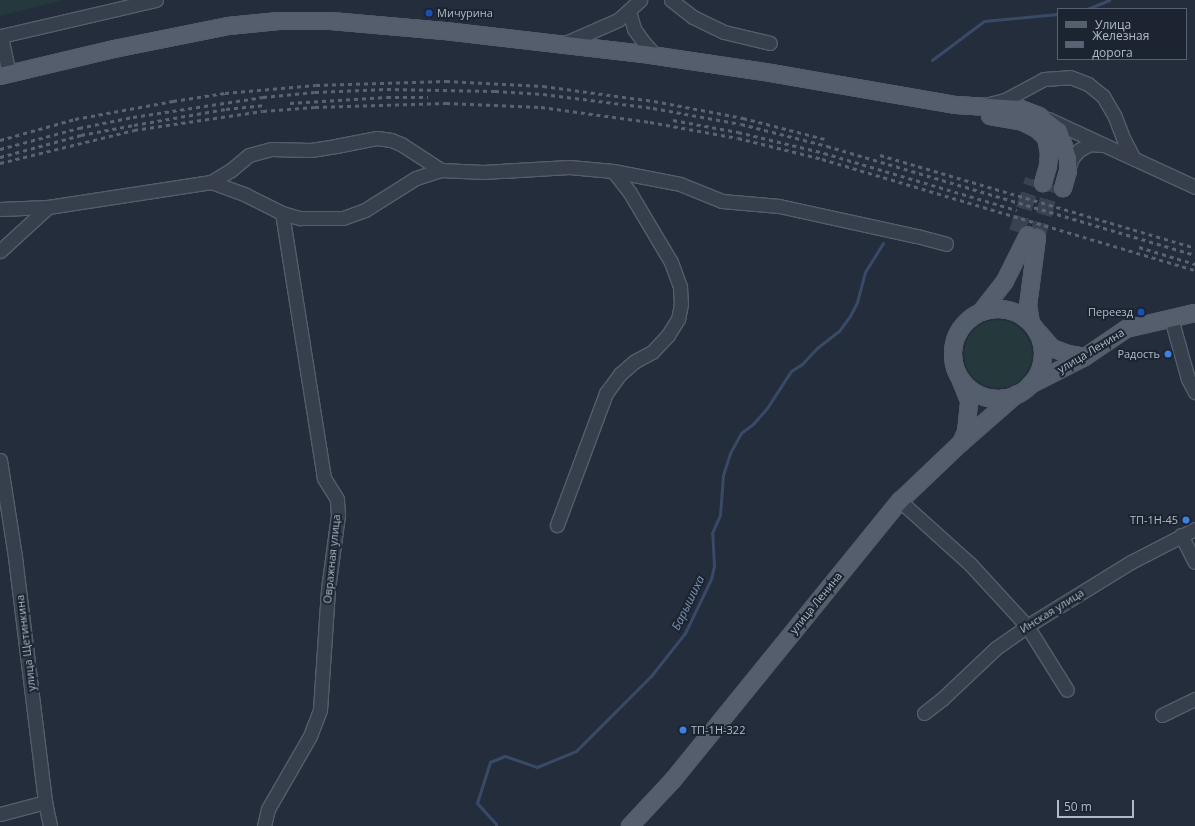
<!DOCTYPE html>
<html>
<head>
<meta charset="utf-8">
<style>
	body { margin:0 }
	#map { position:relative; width:1195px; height:826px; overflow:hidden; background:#232d3c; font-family:"Open Sans",sans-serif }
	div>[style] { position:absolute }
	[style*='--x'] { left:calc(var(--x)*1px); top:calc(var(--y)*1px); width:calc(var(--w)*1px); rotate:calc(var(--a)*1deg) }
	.green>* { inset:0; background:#25393d }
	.round { border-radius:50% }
	.stream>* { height:3px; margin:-1.5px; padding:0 1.5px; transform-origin:1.5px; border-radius:1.5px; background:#384a66 }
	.major-tunnel>* { height:16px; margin-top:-8px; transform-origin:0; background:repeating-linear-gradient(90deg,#384251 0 16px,transparent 0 24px) }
	.roads { filter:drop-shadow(1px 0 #555d6a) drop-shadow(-1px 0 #555d6a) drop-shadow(0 1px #555d6a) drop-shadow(0 -1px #555d6a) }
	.minor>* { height:13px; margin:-6.5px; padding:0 6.5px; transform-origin:6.5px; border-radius:6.5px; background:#373f4c }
	.major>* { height:16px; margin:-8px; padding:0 8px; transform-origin:8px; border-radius:8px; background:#555e6c }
	.major>.ring { margin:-8px; padding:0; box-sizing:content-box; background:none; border:16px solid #555e6c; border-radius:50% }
	.rail>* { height:3px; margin-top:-1.5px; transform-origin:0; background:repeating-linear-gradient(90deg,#596373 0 4px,transparent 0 8px) }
	.dots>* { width:11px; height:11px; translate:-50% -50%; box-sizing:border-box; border:2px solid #1c2431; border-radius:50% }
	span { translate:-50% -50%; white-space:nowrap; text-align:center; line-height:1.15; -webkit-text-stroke:4px #1c2431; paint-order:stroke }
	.poi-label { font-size:11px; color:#b2bac8 }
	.left { translate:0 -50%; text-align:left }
	.right { translate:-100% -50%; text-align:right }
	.street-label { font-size:11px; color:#b2bac8 }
	.water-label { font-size:12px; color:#7a8fb0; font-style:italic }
	.legend { position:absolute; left:1057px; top:8px; width:130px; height:52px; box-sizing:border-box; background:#1c2431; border:1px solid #58606d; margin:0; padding:5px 7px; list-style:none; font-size:12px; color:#b2bac8 }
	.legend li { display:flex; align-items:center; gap:8px; height:20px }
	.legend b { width:20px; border:1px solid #58606d }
	.scale { position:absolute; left:1057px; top:800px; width:77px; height:18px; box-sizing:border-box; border:2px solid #b2bac8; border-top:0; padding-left:5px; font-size:12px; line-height:14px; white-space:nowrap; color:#b2bac8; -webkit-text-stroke:3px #1c2431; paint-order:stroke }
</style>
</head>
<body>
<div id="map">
	<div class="green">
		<i style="clip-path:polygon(0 0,64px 0,0 16px)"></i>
		<i class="round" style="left:964px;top:320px;width:68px;height:68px"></i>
	</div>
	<div class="stream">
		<i style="--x:1087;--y:9;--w:24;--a:-22"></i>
		<i style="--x:932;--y:60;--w:65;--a:-36.9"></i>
		<i style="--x:984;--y:21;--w:74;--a:-5.4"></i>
		<i style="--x:496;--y:826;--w:2;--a:-90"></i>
		<i style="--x:496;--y:824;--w:28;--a:-132"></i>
		<i style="--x:477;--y:803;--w:43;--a:-72.4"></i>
		<i style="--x:490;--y:762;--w:16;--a:-22"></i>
		<i style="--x:505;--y:756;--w:34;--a:19"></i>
		<i style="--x:537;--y:767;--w:42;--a:-22.3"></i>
		<i style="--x:576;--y:751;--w:106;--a:-45"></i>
		<i style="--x:651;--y:676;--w:55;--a:-51.7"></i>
		<i style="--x:685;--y:633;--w:60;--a:-64.3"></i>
		<i style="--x:711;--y:579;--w:13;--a:-77"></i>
		<i style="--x:714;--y:566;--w:33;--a:-93"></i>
		<i style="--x:712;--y:533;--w:20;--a:-66"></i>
		<i style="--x:720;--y:515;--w:40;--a:-85.7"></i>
		<i style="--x:723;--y:475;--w:23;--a:-72"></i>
		<i style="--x:730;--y:453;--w:23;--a:-61"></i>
		<i style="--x:741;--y:433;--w:15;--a:-37"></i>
		<i style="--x:753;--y:424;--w:21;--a:-49"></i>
		<i style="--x:767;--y:408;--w:44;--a:-57"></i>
		<i style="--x:791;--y:371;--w:13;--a:-32"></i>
		<i style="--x:802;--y:364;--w:22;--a:-47"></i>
		<i style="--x:817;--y:348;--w:28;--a:-38"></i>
		<i style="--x:839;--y:331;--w:19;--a:-54"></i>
		<i style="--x:850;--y:316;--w:16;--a:-63"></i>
		<i style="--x:857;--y:302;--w:31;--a:-75"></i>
		<i style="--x:865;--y:272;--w:34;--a:-58"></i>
	</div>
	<div class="major-tunnel">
		<i style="--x:1017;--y:232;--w:55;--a:-73.2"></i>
		<i style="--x:1037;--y:238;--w:55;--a:-74.2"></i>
	</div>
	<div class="roads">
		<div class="minor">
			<i style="--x:671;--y:0;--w:28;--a:38"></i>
			<i style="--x:693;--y:17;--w:34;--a:26"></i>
			<i style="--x:724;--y:32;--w:47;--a:13.4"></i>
			<i style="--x:629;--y:11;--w:19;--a:74"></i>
			<i style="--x:634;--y:29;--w:17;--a:54"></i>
			<i style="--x:644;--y:43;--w:18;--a:47"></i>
			<i style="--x:563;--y:44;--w:60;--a:-23.6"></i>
			<i style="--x:618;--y:20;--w:30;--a:-42"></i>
			<i style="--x:9;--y:74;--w:39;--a:-102"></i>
			<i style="--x:1;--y:36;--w:159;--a:-13.1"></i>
			<i style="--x:989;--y:104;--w:16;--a:-14"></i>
			<i style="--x:1005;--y:100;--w:44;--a:-28.3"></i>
			<i style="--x:1044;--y:79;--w:26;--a:-4"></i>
			<i style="--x:1070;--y:77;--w:19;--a:21"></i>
			<i style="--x:1088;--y:84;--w:19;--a:39"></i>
			<i style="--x:1103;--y:96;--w:24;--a:60"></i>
			<i style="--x:1115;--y:117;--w:25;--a:69"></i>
			<i style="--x:1124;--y:140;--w:19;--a:62"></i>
			<i style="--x:1048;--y:119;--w:162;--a:24.8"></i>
			<i style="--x:1068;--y:169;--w:12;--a:-70"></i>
			<i style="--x:1072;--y:158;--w:11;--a:-49"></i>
			<i style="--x:1079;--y:150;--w:13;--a:-29"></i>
			<i style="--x:1090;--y:144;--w:12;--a:5"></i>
			<i style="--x:613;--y:171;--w:68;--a:11"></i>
			<i style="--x:680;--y:184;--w:45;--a:22"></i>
			<i style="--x:722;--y:201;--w:57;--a:5"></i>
			<i style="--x:779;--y:206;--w:141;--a:12.3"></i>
			<i style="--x:917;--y:236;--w:30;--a:15"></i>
			<i style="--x:211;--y:182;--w:23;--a:-31"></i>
			<i style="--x:231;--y:170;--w:23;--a:-40"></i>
			<i style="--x:249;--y:155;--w:23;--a:-15"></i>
			<i style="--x:271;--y:149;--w:40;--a:1.4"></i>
			<i style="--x:311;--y:150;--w:25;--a:-9"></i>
			<i style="--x:336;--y:146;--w:42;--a:-11"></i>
			<i style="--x:377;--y:138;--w:14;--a:8"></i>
			<i style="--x:391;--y:140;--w:11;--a:22"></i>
			<i style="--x:401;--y:144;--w:48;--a:33"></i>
			<i style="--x:0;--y:209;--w:48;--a:-2.4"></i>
			<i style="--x:48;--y:207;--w:165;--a:-8.7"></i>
			<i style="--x:211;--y:182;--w:37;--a:20"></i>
			<i style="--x:246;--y:195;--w:40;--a:26.6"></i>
			<i style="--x:282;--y:213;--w:19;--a:16"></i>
			<i style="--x:300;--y:218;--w:43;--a:0"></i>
			<i style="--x:343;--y:218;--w:23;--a:-20"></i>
			<i style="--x:365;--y:210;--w:60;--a:-32.1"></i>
			<i style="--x:416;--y:178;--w:26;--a:-18"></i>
			<i style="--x:441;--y:170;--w:42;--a:2.7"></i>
			<i style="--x:483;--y:172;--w:86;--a:-3.3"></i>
			<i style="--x:569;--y:167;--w:44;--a:5.2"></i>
			<i style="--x:613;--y:171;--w:28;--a:52"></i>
			<i style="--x:630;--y:193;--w:80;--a:59.3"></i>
			<i style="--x:671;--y:262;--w:27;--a:70"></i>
			<i style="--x:680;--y:287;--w:17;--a:87"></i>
			<i style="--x:681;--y:304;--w:15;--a:101"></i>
			<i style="--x:678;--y:319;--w:19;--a:122"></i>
			<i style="--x:668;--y:335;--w:23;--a:133"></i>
			<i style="--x:652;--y:352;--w:19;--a:152"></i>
			<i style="--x:635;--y:361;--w:20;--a:139"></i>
			<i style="--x:620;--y:374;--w:24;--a:126"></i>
			<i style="--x:606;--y:393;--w:141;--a:110.4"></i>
			<i style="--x:0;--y:251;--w:65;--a:-42.5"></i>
			<i style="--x:1171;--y:318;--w:63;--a:74.4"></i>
			<i style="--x:1188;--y:379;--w:15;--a:62"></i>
			<i style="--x:0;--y:460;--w:98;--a:81.2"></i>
			<i style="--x:15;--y:557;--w:247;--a:83"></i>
			<i style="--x:45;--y:802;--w:25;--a:78"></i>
			<i style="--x:900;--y:501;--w:94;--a:42"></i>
			<i style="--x:970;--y:564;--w:84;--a:47.4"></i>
			<i style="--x:1027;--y:626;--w:75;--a:58"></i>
			<i style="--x:1181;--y:535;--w:30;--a:63"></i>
			<i style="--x:924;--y:713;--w:23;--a:-38"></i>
			<i style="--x:942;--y:699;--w:74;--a:-43.4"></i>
			<i style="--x:996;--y:648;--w:38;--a:-35"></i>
			<i style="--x:1027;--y:626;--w:122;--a:-31.6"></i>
			<i style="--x:1131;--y:562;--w:72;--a:-27.3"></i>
			<i style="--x:1162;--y:715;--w:37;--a:-26"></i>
			<i style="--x:0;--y:814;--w:47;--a:-14.9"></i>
			<i style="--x:264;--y:826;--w:17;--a:-77"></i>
			<i style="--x:268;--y:809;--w:84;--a:-60.1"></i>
			<i style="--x:310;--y:736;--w:28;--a:-69"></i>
			<i style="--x:320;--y:710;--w:121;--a:-86.2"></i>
			<i style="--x:328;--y:589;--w:75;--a:-82.3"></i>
			<i style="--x:338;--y:515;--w:16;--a:-94"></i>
			<i style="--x:337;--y:499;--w:25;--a:-122"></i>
			<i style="--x:324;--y:478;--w:268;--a:-99"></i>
		</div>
		<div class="major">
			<i style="--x:0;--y:76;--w:117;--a:-13.3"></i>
			<i style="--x:114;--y:49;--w:116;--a:-11.4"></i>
			<i style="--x:228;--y:26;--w:51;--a:-5.6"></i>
			<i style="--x:279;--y:21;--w:52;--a:0"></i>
			<i style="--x:331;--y:21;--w:114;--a:5"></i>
			<i style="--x:445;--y:31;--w:200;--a:6.6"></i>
			<i style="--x:644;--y:54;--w:122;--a:8.5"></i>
			<i style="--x:765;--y:72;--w:194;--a:9.8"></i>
			<i style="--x:956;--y:105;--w:65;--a:3.5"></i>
			<i style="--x:1021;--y:109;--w:19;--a:21"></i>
			<i style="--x:1039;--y:116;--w:25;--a:37"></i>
			<i style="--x:1059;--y:131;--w:28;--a:72"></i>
			<i style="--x:1068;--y:158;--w:13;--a:90"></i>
			<i style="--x:1068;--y:171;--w:18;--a:106"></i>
			<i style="--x:990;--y:116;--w:34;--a:10"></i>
			<i style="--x:1023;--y:122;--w:16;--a:27"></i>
			<i style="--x:1037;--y:129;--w:13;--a:45"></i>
			<i style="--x:1046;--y:138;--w:15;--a:79"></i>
			<i style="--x:1049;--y:153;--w:13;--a:94"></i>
			<i style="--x:1048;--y:166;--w:18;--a:106"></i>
			<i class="ring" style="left:953px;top:309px;width:74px;height:74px"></i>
			<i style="--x:981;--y:312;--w:39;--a:-52"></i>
			<i style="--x:1005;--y:281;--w:51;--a:-63.4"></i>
			<i style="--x:1031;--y:323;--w:17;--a:-100"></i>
			<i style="--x:1028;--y:306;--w:69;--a:-82.5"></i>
			<i style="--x:1039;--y:333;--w:20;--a:49"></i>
			<i style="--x:1052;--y:348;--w:17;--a:21"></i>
			<i style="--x:1068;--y:354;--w:17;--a:10"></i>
			<i style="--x:1030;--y:385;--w:62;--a:-27"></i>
			<i style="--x:1085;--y:357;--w:50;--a:-34.3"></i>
			<i style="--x:1126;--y:329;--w:71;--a:-13.1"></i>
			<i style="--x:961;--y:443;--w:12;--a:-66"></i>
			<i style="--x:966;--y:432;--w:31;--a:-84"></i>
			<i style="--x:969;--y:401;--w:22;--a:-112"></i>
			<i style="--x:630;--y:826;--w:63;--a:-46.9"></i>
			<i style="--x:673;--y:780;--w:360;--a:-50.9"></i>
			<i style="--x:900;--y:501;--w:84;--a:-43.6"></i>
			<i style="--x:961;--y:443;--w:74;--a:-41.2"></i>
		</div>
	</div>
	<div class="rail">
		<i style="--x:290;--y:103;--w:97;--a:-3.5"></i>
		<i style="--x:387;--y:97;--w:41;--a:0"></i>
		<i style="--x:673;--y:120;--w:66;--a:10.5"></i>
		<i style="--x:738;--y:132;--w:89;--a:13.7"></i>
		<i style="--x:824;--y:153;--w:201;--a:16.5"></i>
		<i style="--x:0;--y:140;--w:78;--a:-15.6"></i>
		<i style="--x:75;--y:119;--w:100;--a:-10.4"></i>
		<i style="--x:173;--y:101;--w:53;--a:-8.7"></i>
		<i style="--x:225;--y:93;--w:91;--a:-5"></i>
		<i style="--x:316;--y:85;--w:130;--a:-1.8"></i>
		<i style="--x:446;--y:81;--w:97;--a:3"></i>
		<i style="--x:543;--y:86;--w:112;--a:7.7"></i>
		<i style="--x:654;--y:101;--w:91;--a:10.8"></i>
		<i style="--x:743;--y:118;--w:85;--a:14.4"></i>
		<i style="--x:0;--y:149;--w:82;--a:-14.9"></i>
		<i style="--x:79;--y:128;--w:55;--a:-11.5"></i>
		<i style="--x:133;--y:117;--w:132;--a:-8.7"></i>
		<i style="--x:263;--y:97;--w:52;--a:-5.5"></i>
		<i style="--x:315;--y:92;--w:72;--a:-2.4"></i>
		<i style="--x:387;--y:89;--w:108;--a:1.1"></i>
		<i style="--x:495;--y:91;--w:48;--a:3.6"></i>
		<i style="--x:543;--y:94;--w:111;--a:7.3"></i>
		<i style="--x:653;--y:108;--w:89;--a:10.3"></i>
		<i style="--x:741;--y:124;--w:89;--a:14.3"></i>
		<i style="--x:827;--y:146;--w:384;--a:16.5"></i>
		<i style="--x:880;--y:155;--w:328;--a:16.4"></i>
		<i style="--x:0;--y:157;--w:84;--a:-15.2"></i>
		<i style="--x:81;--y:135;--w:54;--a:-10.7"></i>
		<i style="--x:134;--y:125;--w:93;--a:-9.9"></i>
		<i style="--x:226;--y:109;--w:39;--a:-6"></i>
		<i style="--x:0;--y:163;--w:138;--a:-13.8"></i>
		<i style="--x:134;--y:130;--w:130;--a:-8.4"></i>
		<i style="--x:263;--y:111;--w:52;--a:-4.4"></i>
		<i style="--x:315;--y:107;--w:131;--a:-1.7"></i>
		<i style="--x:446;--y:103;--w:95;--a:2.4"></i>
		<i style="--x:541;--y:107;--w:110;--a:7.8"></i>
		<i style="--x:650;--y:122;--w:89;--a:10.3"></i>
		<i style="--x:738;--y:138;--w:87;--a:14"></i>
		<i style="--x:822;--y:159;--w:389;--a:16.6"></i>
		<i style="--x:1139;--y:247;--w:59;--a:16.9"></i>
	</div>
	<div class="dots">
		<i style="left:429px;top:13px;background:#1a4fb4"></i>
		<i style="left:1141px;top:312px;background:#1a4fb4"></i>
		<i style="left:1168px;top:354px;background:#3f7fe0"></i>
		<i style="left:1186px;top:520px;background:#3f7fe0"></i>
		<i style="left:683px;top:730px;background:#3f7fe0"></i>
	</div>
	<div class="poi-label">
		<span class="left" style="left:437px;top:13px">Мичурина</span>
		<span class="right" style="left:1133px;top:312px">Переезд</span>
		<span class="right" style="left:1160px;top:354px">Радость</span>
		<span class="right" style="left:1178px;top:520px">ТП-1Н-45</span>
		<span class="left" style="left:691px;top:730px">ТП-1Н-322</span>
	</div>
	<div class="street-label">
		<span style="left:1091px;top:351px;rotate:-31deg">улица Ленина</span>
		<span style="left:332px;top:559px;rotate:-84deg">Овражная улица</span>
		<span style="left:816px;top:603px;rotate:-51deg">улица Ленина</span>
		<span style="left:1052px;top:611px;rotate:-32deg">Инская улица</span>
		<span style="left:26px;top:643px;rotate:-97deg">улица Щетинкина</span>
	</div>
	<div class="water-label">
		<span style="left:688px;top:603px;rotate:-64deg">Барышиха</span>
	</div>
	<ul class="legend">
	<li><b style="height:5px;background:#555e6c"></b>Улица</li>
	<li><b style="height:5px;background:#596373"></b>Железная дорога</li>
	</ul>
	<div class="scale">50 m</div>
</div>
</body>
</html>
